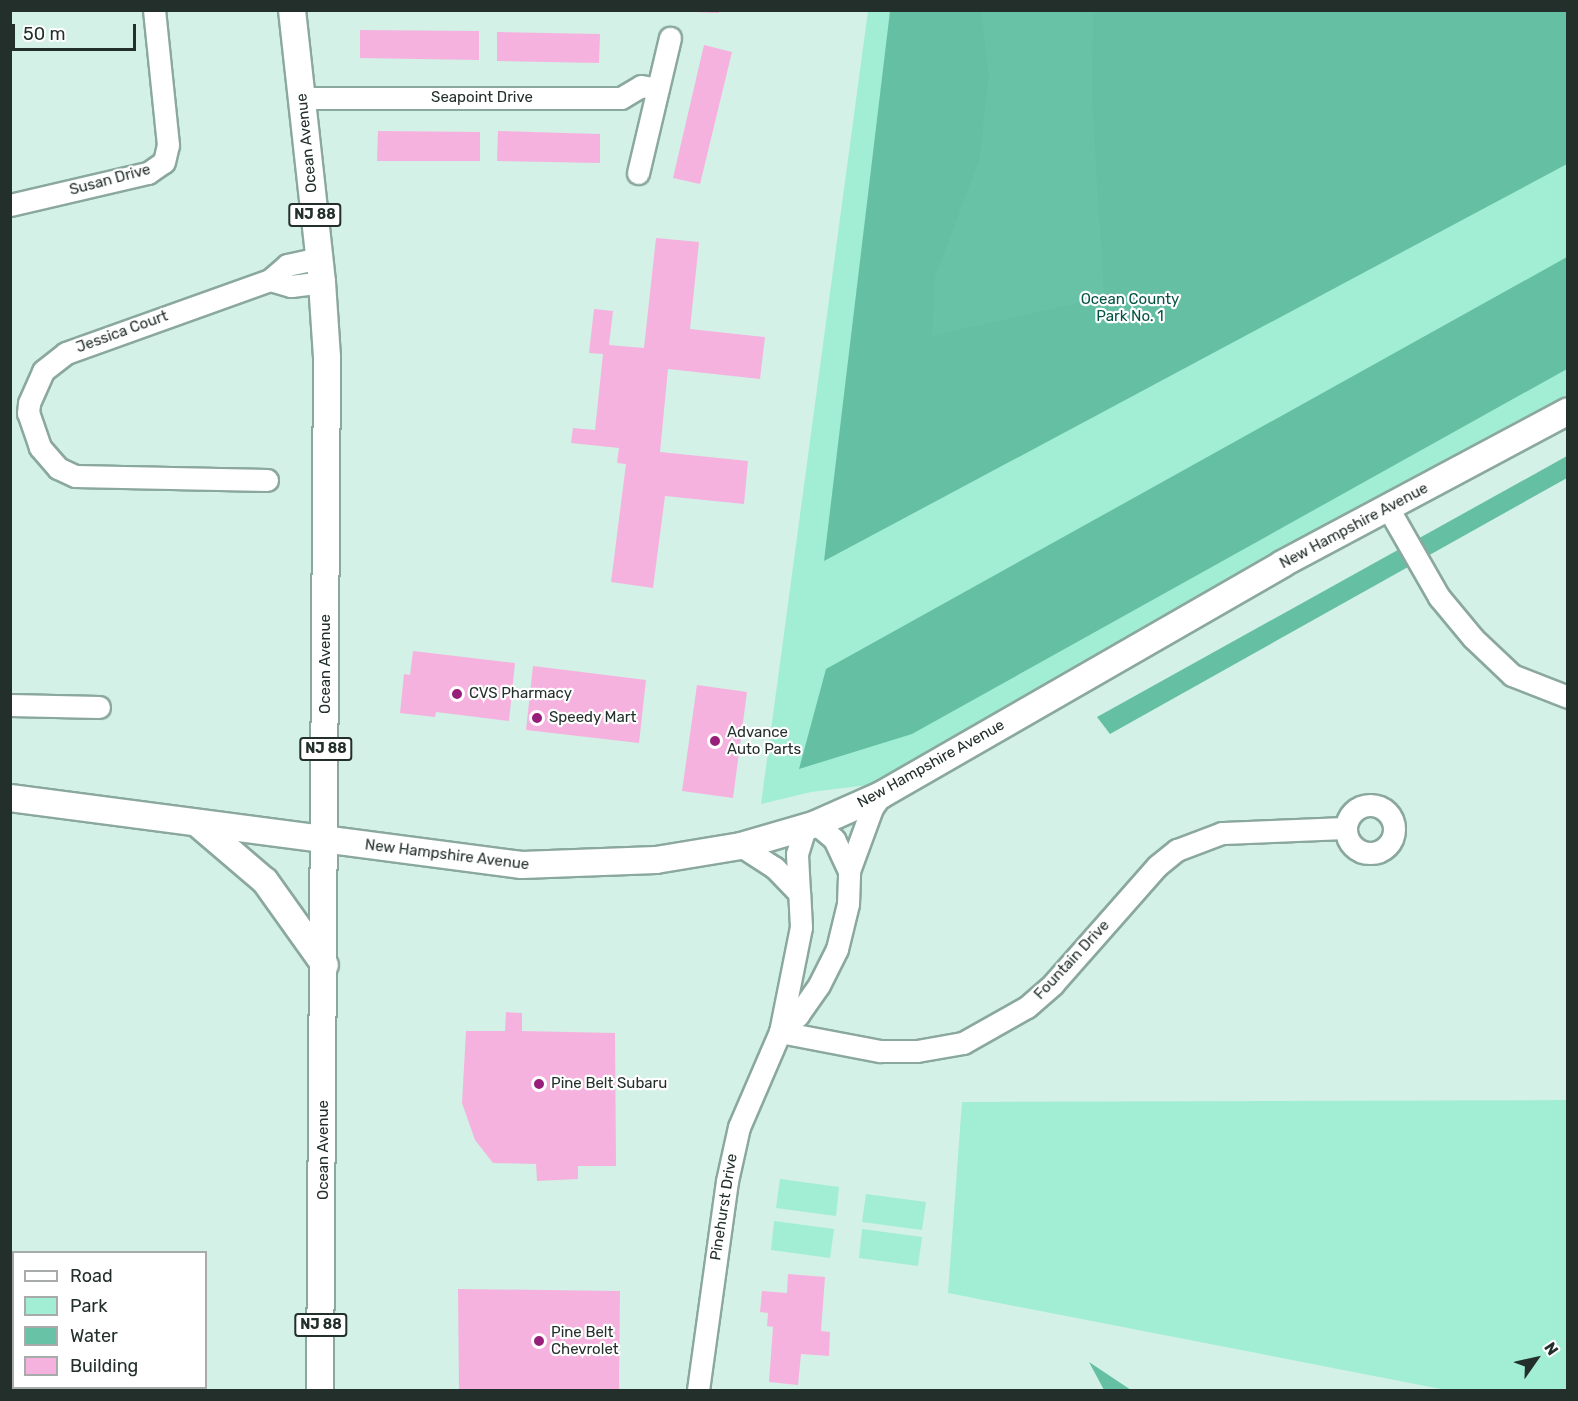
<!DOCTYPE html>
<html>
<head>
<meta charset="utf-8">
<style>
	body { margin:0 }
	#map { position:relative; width:1578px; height:1401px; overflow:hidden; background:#d3f1e6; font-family:Rubik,sans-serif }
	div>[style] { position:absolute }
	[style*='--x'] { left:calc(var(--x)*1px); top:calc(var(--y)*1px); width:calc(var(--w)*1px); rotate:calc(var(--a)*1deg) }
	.green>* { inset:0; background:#a2eed4 }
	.forest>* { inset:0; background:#64bfa3 }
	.water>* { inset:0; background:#68c2a6 }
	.building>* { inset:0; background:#f6b2df }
	.roads { filter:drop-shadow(2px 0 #8ba89e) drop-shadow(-2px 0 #8ba89e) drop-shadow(0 2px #8ba89e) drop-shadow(0 -2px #8ba89e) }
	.minor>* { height:21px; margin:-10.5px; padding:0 10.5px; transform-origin:10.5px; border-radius:10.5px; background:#fff }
	.minor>.ring { margin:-10.5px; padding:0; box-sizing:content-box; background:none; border:21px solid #fff; border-radius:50% }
	.major>* { height:26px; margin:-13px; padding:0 13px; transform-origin:13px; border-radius:13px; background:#fff }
	.dots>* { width:16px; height:16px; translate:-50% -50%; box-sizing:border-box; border:3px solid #fff; border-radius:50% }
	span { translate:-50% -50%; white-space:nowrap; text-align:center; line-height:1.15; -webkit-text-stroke:4.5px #fff; paint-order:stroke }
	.shield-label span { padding:2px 4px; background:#fff; border:2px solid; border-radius:4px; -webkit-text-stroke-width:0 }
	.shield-label { font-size:14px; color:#232f2b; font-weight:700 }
	.street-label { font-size:15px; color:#232f2b }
	.park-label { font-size:15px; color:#035442 }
	.poi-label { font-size:15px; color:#232f2b }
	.left { translate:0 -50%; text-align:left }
	.frame { position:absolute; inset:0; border:12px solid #232f2b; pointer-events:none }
	.legend { position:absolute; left:12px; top:1251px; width:195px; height:138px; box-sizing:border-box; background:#fff; border:2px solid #a7acaa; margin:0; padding:8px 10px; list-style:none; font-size:18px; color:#232f2b }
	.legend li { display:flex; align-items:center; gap:12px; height:30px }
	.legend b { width:30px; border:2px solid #a7acaa }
	.north { position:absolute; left:1506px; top:1329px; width:60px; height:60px; -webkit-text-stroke:4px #fff; paint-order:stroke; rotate:56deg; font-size:16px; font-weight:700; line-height:24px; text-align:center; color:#232f2b }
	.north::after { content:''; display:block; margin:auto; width:21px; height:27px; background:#232f2b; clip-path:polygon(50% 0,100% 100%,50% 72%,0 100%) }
	.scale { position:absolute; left:12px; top:24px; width:124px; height:27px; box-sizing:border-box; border:3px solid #232f2b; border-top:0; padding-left:8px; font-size:18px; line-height:21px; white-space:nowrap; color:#232f2b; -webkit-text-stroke:4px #fff; paint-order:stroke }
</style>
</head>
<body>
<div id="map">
	<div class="green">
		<i style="clip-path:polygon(868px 11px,1567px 11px,1567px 411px,876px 784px,811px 792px,761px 804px)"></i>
		<i style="clip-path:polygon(1567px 1100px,1567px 1390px,1446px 1390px,948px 1293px,962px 1102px)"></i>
		<i style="clip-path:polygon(780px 1179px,839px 1187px,836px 1216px,776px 1208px)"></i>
		<i style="clip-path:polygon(866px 1194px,926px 1202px,922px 1230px,862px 1222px)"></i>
		<i style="clip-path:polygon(774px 1221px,834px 1229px,830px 1258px,771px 1250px)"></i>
		<i style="clip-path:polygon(862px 1229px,922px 1237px,918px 1266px,859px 1258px)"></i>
	</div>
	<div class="forest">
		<i style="clip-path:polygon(890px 11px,1567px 11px,1567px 164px,824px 561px)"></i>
		<i style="clip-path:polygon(1567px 257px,1567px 369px,912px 734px,799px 769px,826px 669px)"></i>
		<i style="clip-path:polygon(1567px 456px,1567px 478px,1110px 734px,1097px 717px)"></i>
		<i style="clip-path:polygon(1089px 1362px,1131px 1390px,1104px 1390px)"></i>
	</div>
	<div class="water">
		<i style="clip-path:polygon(981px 11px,1093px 11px,1092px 100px,1104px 297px,932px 336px,934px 280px,979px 160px,989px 77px)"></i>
	</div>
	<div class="building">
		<i style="clip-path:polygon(692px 10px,719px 10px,719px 13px,692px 12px)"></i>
		<i style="clip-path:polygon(360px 30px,479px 31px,479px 60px,360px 58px)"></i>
		<i style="clip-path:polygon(497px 32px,600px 34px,599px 63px,497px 61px)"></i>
		<i style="clip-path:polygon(704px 45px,732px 52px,700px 184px,673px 178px)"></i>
		<i style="clip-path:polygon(378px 131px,480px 132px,480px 161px,377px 161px)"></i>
		<i style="clip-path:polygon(498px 131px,600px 134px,600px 163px,497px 161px)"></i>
		<i style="clip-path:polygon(656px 238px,699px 242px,690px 329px,765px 337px,760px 379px,668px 369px,660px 452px,748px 461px,744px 504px,665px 496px,653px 588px,611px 582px,626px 464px,617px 463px,619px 448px,571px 443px,573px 428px,595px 430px,603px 354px,589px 353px,594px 309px,613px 311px,609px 345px,644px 348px)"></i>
		<i style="clip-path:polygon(413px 651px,515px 663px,509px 721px,436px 712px,435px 717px,400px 713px,404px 674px,410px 675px)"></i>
		<i style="clip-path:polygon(533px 666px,646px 680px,639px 743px,526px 730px)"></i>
		<i style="clip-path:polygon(697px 685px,747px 692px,733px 798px,682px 791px)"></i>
		<i style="clip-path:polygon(506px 1012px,522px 1013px,522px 1031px,615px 1033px,616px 1166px,578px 1166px,578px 1179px,537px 1181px,536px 1164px,493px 1163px,475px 1140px,462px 1103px,466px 1031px,505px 1031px)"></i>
		<i style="clip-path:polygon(788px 1274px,825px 1277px,821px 1331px,830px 1332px,829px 1356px,801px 1354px,798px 1385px,769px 1382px,773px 1327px,767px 1326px,768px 1313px,760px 1312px,762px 1291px,787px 1293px)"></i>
		<i style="clip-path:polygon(458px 1289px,620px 1291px,619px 1390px,459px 1390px)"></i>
		<i style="clip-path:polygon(84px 1388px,174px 1388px,174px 1390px,84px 1390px)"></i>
	</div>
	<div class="roads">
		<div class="minor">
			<i style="--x:303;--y:98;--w:318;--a:0"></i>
			<i style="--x:621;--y:98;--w:23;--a:-31"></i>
			<i style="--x:641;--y:86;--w:17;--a:10"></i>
			<i style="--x:638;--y:173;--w:139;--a:-76.7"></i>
			<i style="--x:10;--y:205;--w:142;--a:-13.1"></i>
			<i style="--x:148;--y:173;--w:19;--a:-35"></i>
			<i style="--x:164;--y:162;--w:17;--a:-77"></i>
			<i style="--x:168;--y:145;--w:136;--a:-95.9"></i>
			<i style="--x:270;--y:280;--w:22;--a:16"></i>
			<i style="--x:291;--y:286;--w:31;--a:-7"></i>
			<i style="--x:267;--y:480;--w:192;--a:-178.8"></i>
			<i style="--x:75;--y:476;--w:19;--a:-155"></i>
			<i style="--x:58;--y:468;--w:28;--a:-131"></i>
			<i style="--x:40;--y:447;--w:36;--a:-109"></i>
			<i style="--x:28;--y:413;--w:10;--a:-84"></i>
			<i style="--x:29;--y:403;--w:35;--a:-66"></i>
			<i style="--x:43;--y:371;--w:29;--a:-38"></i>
			<i style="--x:66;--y:353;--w:217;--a:-19.7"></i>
			<i style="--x:270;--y:280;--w:23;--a:-41"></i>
			<i style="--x:287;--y:265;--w:33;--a:-12"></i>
			<i style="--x:1388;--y:508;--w:103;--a:60.2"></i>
			<i style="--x:1439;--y:597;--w:53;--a:50.3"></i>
			<i style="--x:1473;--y:638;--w:54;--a:43.5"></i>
			<i style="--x:1512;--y:675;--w:60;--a:21.4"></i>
			<i style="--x:10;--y:705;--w:89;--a:1.3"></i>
			<i class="ring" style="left:1346px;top:805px;width:27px;height:27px"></i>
			<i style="--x:849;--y:871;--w:67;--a:-69.9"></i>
			<i style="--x:872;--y:808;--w:16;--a:-55"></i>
			<i style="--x:799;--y:893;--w:39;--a:-93"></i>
			<i style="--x:797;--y:854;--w:27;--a:-73"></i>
			<i style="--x:780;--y:1032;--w:102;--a:10.8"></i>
			<i style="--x:880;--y:1051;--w:37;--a:0"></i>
			<i style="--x:917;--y:1051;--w:47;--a:-9.9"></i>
			<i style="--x:963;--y:1043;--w:73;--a:-29.4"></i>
			<i style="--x:1027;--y:1007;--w:35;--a:-41"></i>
			<i style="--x:1053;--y:984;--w:157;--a:-48.6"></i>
			<i style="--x:1157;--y:866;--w:26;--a:-39"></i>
			<i style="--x:1177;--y:850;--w:48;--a:-20.7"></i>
			<i style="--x:1222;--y:833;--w:124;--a:-2.3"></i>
			<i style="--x:780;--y:1032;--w:25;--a:-43"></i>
			<i style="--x:798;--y:1015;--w:37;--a:-55"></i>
			<i style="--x:819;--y:985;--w:40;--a:-63.4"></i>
			<i style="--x:837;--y:949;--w:46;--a:-76.3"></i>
			<i style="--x:848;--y:904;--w:33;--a:-88"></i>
			<i style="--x:849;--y:871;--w:35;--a:-115"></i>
			<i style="--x:834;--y:839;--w:23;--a:-140"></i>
			<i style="--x:698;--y:1390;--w:211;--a:-82.1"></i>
			<i style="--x:727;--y:1181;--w:55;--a:-77.5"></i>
			<i style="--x:739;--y:1127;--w:103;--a:-66.7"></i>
			<i style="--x:780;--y:1032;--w:107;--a:-78.7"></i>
			<i style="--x:801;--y:927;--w:34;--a:-93"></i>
			<i style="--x:799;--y:893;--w:35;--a:-134"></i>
			<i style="--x:775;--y:868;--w:40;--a:-147.1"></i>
		</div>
		<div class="major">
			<i style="--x:292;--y:10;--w:274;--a:83.7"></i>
			<i style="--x:322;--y:282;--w:75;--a:86.2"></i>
			<i style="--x:327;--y:357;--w:1033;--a:90.39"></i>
			<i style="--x:10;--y:798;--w:516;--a:7.46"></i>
			<i style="--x:522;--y:865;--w:134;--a:-2.1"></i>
			<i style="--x:656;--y:860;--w:86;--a:-9.4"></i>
			<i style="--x:741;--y:846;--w:78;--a:-16.3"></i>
			<i style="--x:816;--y:824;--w:71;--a:-24"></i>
			<i style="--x:881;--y:795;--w:463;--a:-29.9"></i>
			<i style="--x:1282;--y:564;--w:324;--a:-28.1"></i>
			<i style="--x:197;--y:823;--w:89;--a:40.5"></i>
			<i style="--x:265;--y:881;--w:103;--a:54.5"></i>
		</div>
	</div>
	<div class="dots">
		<i style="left:457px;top:694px;background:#971f7a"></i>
		<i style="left:537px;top:718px;background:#971f7a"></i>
		<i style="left:715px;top:741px;background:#971f7a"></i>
		<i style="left:539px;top:1084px;background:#971f7a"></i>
		<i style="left:539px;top:1341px;background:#971f7a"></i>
	</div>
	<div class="shield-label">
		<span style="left:315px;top:215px">NJ 88</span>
		<span style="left:326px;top:749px">NJ 88</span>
		<span style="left:321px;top:1325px">NJ 88</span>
	</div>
	<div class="street-label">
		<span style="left:482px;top:98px">Seapoint Drive</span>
		<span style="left:307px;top:143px;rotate:-96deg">Ocean Avenue</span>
		<span style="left:110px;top:180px;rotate:-15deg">Susan Drive</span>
		<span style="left:122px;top:332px;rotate:-20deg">Jessica Court</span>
		<span style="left:1354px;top:526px;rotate:-28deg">New Hampshire Avenue</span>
		<span style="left:326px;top:664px;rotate:-90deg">Ocean Avenue</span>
		<span style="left:931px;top:764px;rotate:-29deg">New Hampshire Avenue</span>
		<span style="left:447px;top:855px;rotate:7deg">New Hampshire Avenue</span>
		<span style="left:1072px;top:960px;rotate:-47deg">Fountain Drive</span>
		<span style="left:324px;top:1150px;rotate:-90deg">Ocean Avenue</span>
		<span style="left:724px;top:1207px;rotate:-81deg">Pinehurst Drive</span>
	</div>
	<div class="park-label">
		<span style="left:1130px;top:308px">Ocean County<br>Park No. 1</span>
	</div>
	<div class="poi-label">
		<span class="left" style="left:469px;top:694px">CVS Pharmacy</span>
		<span class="left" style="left:549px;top:718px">Speedy Mart</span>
		<span class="left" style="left:727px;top:741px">Advance<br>Auto Parts</span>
		<span class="left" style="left:551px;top:1084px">Pine Belt Subaru</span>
		<span class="left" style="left:551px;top:1341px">Pine Belt<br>Chevrolet</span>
	</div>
	<div class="frame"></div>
	<ul class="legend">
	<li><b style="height:8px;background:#fff"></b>Road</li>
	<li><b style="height:16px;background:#a2eed4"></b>Park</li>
	<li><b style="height:16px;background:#68c2a6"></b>Water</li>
	<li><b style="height:16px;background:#f6b2df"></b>Building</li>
	</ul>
	<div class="north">N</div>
	<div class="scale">50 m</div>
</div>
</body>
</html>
